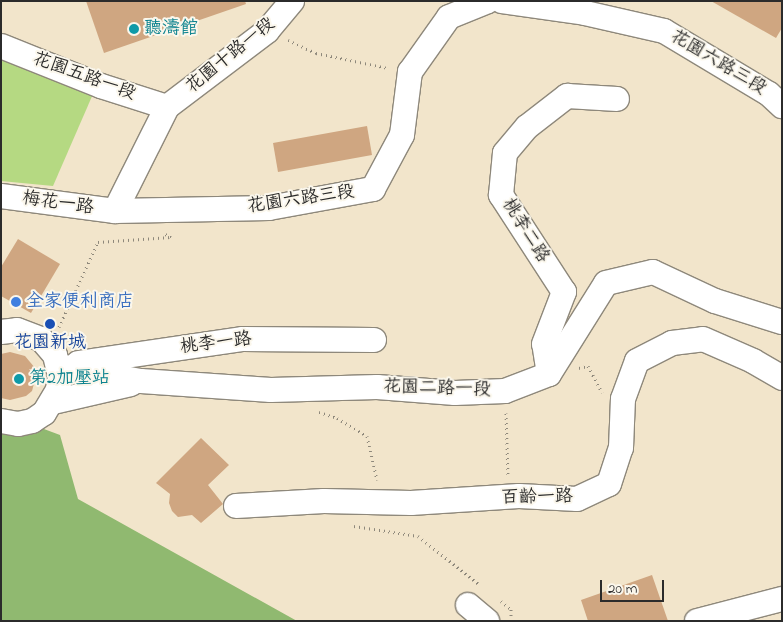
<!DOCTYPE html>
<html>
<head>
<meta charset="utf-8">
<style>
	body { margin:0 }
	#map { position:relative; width:783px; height:622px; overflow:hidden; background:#f2e5cb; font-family:"Indie Flower","LXGW WenKai TC",sans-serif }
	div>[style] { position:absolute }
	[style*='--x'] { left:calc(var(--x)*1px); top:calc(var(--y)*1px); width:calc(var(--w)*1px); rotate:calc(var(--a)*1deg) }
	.green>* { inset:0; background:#b5d982 }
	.forest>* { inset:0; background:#90b970 }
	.building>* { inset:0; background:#cfa681 }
	.path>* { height:3px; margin-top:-1.5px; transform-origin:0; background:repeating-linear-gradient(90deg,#8e887b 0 1px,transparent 0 5px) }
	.roads { filter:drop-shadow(1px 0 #8e887b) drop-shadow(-1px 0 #8e887b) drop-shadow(0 1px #8e887b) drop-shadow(0 -1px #8e887b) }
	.minor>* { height:24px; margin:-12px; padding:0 12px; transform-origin:12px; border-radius:12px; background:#fff }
	.dots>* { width:14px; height:14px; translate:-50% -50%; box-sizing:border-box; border:2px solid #fbf7ec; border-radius:50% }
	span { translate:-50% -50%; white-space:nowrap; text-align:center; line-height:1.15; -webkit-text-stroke:4px #fbf7ec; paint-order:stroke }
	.culture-label { font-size:18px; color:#0d838f }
	.left { translate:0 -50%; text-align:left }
	.street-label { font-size:18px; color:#2b2b2b }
	.shop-label { font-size:18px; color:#366cbe }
	.transit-label { font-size:18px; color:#164399 }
	.frame { position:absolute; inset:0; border:2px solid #2b2b2b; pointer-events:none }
	.scale { position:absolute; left:600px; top:580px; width:64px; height:22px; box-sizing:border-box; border:2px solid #2b2b2b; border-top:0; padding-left:6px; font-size:15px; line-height:18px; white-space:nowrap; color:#2b2b2b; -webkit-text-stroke:4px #fbf7ec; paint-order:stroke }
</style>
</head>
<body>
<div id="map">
	<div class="green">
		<i style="clip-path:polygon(1px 57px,93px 94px,53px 186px,1px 181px)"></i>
	</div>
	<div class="forest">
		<i style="clip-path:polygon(1px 413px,60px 435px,78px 499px,297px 621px,1px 621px)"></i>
	</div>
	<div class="building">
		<i style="clip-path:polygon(86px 1px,245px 1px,246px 4px,104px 53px)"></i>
		<i style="clip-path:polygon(711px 1px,782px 1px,782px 28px,776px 38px)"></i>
		<i style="clip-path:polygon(367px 126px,372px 155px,278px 172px,273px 143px)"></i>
		<i style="clip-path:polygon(18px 239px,60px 264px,31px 313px,1px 296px,1px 267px)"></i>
		<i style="clip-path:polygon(10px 352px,25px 356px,35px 368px,36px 376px,32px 391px,26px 396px,10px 400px,1px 398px,1px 354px)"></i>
		<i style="clip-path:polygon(201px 438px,229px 465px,208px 485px,223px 504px,201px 523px,192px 515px,178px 517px,172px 511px,169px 503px,170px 494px,156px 483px)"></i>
		<i style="clip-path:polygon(652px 575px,668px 621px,588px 621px,581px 600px)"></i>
	</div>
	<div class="path">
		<i style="--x:288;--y:40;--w:31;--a:25"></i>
		<i style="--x:316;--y:53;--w:74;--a:11.8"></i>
		<i style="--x:59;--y:327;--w:94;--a:-65.4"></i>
		<i style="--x:98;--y:242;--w:73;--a:-3.9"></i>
		<i style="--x:171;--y:237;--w:9;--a:-153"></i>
		<i style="--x:579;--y:368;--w:9;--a:-13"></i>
		<i style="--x:588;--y:366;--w:30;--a:62"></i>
		<i style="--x:319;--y:412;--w:19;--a:18"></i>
		<i style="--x:337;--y:418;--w:35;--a:31"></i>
		<i style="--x:367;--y:436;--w:45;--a:77.2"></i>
		<i style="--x:506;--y:413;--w:62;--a:88.2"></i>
		<i style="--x:354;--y:526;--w:65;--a:8.9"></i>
		<i style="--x:418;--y:536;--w:79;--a:38.3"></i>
		<i style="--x:501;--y:601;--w:13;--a:39"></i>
		<i style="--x:511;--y:609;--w:11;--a:90"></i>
	</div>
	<div class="roads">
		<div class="minor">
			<i style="--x:502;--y:1;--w:84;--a:8.2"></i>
			<i style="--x:585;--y:13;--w:81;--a:12.8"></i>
			<i style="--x:664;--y:31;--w:122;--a:31"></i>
			<i style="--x:769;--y:94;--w:18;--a:43"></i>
			<i style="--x:1;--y:46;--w:108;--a:21.8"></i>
			<i style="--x:101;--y:86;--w:69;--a:17.7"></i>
			<i style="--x:1;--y:196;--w:115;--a:7.5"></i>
			<i style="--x:115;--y:211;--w:154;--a:-1.1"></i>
			<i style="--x:269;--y:208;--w:106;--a:-10.4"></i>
			<i style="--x:373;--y:189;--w:61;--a:-61.8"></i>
			<i style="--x:402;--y:135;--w:64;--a:-82.8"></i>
			<i style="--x:410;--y:72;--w:67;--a:-54.7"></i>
			<i style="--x:449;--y:17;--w:42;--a:-22.3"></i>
			<i style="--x:115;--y:211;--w:116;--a:-63.4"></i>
			<i style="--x:167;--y:107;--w:126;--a:-37.2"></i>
			<i style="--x:267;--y:31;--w:39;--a:-50"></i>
			<i style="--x:1;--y:332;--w:16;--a:-7"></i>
			<i style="--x:17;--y:330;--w:26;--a:21"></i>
			<i style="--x:41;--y:339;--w:21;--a:49"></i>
			<i style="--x:55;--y:355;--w:23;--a:77"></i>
			<i style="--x:60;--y:377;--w:13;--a:99"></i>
			<i style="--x:58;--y:390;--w:27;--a:121"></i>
			<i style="--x:44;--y:413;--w:14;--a:146"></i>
			<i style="--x:32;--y:421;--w:14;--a:168"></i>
			<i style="--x:18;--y:424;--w:17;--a:-170"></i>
			<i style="--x:78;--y:363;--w:167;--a:-8.3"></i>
			<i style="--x:243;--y:339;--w:131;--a:0.4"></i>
			<i style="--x:59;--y:366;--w:83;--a:10.4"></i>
			<i style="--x:141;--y:381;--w:130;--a:4"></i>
			<i style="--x:271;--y:390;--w:106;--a:-1.6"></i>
			<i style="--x:377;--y:387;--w:78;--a:4.4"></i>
			<i style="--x:455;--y:393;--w:50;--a:-2.3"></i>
			<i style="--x:505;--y:391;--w:47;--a:-21.1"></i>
			<i style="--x:549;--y:374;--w:107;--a:-57.9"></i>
			<i style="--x:606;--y:283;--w:48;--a:-13.2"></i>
			<i style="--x:653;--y:272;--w:68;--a:25.1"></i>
			<i style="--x:715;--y:301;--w:70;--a:17.4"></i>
			<i style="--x:549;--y:374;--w:30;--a:-99"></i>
			<i style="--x:544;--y:344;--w:56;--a:-69"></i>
			<i style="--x:564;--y:292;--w:116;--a:-123"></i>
			<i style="--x:501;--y:195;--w:42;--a:-84.6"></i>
			<i style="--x:505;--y:153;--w:34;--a:-50"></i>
			<i style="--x:527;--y:127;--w:51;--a:-37.8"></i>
			<i style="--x:567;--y:96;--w:50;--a:3.4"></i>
			<i style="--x:53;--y:402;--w:80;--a:-13"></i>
			<i style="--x:236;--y:506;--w:88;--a:-3.3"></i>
			<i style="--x:324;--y:501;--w:87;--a:1.3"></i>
			<i style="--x:411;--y:503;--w:108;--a:-3.7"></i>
			<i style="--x:519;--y:496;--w:58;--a:3"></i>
			<i style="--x:577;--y:499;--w:35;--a:-25"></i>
			<i style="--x:609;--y:484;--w:38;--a:-72"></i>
			<i style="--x:621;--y:448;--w:49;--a:-87.7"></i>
			<i style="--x:623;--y:399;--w:40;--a:-69.8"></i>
			<i style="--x:637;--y:361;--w:39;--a:-27"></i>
			<i style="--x:672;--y:343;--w:31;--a:-7"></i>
			<i style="--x:703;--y:339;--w:55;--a:23.7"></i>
			<i style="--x:753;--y:361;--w:34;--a:30"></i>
			<i style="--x:468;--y:605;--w:25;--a:40"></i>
			<i style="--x:697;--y:621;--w:88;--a:-14.5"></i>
		</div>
	</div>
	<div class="dots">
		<i style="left:134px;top:29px;background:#0f9aa8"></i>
		<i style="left:16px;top:302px;background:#3f7fe0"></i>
		<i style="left:50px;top:324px;background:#1a4fb4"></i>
		<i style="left:19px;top:379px;background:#0f9aa8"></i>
	</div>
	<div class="culture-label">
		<span class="left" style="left:144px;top:29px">聽濤館</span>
		<span class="left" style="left:29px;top:379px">第2加壓站</span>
	</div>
	<div class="street-label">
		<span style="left:231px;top:56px;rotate:-39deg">花園十路一段</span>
		<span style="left:718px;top:63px;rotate:31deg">花園六路三段</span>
		<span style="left:84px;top:77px;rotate:20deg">花園五路一段</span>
		<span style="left:301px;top:200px;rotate:-8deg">花園六路三段</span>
		<span style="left:58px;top:204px;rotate:8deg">梅花一路</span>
		<span style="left:525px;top:231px;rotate:58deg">桃李二路</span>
		<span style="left:216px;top:344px;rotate:-7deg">桃李一路</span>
		<span style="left:437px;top:389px;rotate:2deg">花園二路一段</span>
		<span style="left:537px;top:498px;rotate:-1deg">百齡一路</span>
	</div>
	<div class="shop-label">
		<span class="left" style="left:26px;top:302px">全家便利商店</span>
	</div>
	<div class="transit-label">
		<span style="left:50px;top:343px">花園新城</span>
	</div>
	<div class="frame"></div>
	<div class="scale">20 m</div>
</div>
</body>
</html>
